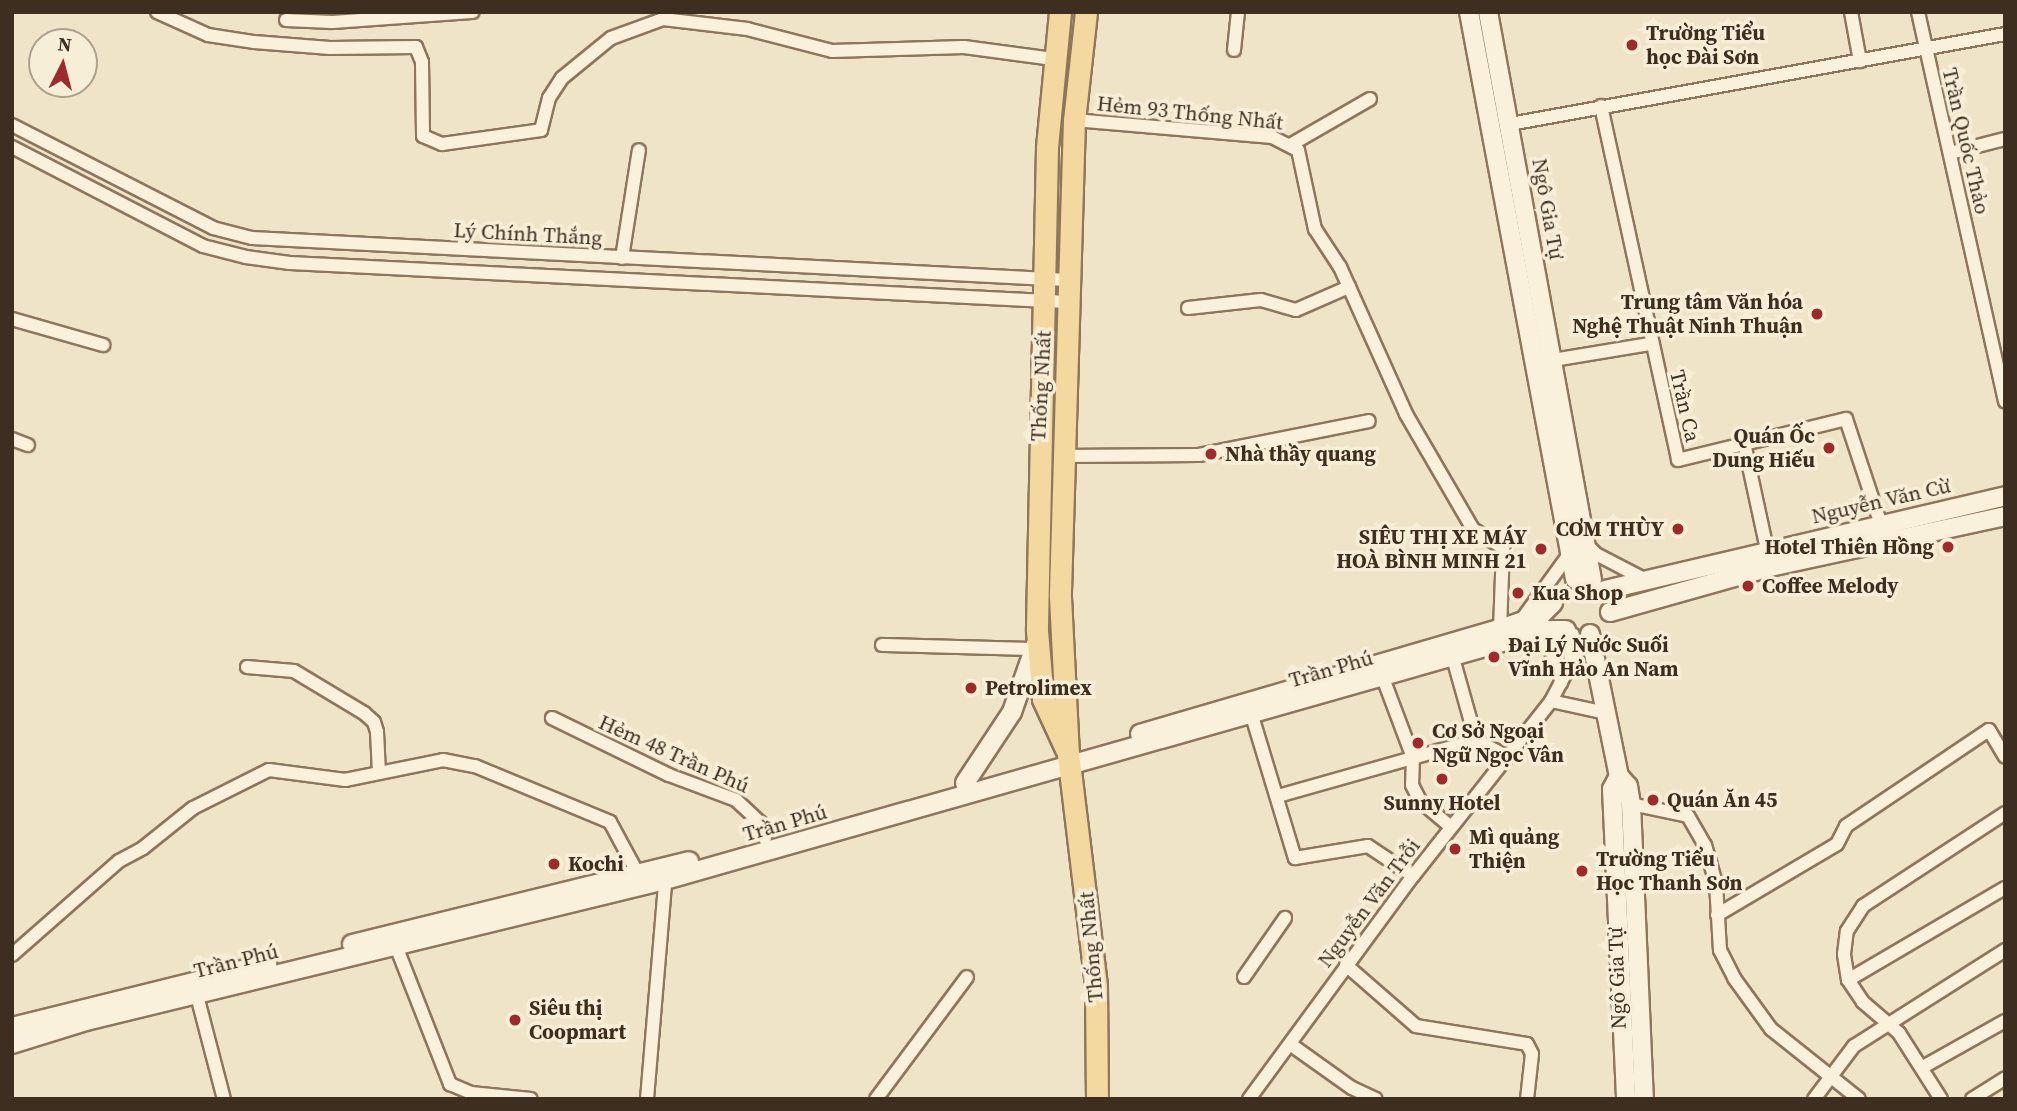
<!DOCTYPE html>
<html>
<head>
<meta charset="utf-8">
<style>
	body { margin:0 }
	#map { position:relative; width:2017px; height:1111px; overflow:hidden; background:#f0e4c8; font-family:"Source Serif 4",serif }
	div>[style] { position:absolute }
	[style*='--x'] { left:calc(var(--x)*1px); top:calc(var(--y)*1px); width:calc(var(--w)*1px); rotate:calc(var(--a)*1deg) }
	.roads { filter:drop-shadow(2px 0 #8d765c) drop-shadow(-2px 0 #8d765c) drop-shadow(0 2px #8d765c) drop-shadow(0 -2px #8d765c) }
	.street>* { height:12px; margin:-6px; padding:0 6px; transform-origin:6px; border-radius:6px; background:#faf1dc }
	.secondary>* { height:18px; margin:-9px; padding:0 9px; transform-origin:9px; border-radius:9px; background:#faf1dc }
	.primary>* { height:21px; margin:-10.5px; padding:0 10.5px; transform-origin:10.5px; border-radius:10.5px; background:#f3d9a0 }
	.dots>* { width:19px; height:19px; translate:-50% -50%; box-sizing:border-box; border:4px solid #f7eed8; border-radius:50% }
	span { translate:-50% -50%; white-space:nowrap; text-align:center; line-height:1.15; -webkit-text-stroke:7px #f7eed8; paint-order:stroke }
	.poi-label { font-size:21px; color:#3d2e20; font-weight:700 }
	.left { translate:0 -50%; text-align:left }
	.right { translate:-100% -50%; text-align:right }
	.street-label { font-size:21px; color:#3d2e20 }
	.frame { position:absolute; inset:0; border:14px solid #3d2e20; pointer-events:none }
	.north { position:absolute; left:28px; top:28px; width:70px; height:70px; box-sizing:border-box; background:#f7eed8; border:2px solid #ada18e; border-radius:50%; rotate:6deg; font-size:19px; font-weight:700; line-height:28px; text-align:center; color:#3d2e20 }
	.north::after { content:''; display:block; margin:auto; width:24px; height:32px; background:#9e2a2b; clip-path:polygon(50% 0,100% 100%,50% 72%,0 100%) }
</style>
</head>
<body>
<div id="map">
	<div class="roads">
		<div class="street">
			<i style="--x:157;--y:12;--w:56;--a:24.3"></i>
			<i style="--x:208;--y:35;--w:47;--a:8.7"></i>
			<i style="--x:254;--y:42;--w:76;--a:4.5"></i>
			<i style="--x:330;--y:48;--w:86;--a:-0.7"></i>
			<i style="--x:416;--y:47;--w:16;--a:68"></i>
			<i style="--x:422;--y:62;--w:74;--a:89.2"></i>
			<i style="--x:423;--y:136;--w:21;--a:23"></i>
			<i style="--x:442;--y:144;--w:100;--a:-8"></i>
			<i style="--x:541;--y:130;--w:33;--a:-76"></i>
			<i style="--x:549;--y:98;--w:24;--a:-57"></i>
			<i style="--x:562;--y:78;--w:63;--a:-39.2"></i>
			<i style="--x:611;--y:38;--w:55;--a:-20.1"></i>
			<i style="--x:663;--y:19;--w:85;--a:6.8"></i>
			<i style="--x:747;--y:29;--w:88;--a:14.5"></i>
			<i style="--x:832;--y:51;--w:132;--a:-1.7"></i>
			<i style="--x:964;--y:47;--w:90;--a:7.7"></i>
			<i style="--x:1851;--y:12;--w:50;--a:79.6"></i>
			<i style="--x:1918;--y:12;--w:399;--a:77.4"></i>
			<i style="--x:286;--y:20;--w:46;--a:2.5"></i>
			<i style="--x:332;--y:22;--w:141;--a:-4.1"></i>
			<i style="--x:1234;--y:50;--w:38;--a:-84"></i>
			<i style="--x:1601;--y:106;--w:362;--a:77.7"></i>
			<i style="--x:1678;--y:460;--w:173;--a:-13.7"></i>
			<i style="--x:1846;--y:419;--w:118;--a:71.7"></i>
			<i style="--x:1074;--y:120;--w:199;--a:4.9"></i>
			<i style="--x:1272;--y:137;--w:29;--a:27"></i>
			<i style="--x:1298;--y:150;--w:81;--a:77.9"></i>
			<i style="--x:1315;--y:229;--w:45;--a:56.7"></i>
			<i style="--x:1340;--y:267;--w:161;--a:65.8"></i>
			<i style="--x:1406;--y:414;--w:133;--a:59.8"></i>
			<i style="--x:1473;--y:529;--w:36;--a:32"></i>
			<i style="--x:1503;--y:548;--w:81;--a:92.1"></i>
			<i style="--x:1510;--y:124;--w:503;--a:-10.3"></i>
			<i style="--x:12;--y:125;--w:226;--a:27.1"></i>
			<i style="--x:213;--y:228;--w:40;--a:14.4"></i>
			<i style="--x:252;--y:238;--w:817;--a:2.95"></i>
			<i style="--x:1292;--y:144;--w:90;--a:-30"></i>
			<i style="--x:12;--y:147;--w:215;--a:27.4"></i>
			<i style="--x:203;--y:246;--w:44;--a:14.3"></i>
			<i style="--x:246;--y:257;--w:44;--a:7.8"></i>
			<i style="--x:290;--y:263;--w:778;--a:2.87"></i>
			<i style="--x:1950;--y:153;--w:57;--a:-14.3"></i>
			<i style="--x:622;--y:258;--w:109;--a:-81.1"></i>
			<i style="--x:1188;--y:308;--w:73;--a:-6.3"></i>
			<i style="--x:1261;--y:300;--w:36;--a:16"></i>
			<i style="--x:1296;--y:310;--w:58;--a:-23.5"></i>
			<i style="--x:12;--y:319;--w:95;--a:15.9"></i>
			<i style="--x:1553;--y:360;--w:98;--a:-9.4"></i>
			<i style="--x:12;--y:439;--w:17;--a:21"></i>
			<i style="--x:1744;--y:443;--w:119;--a:77.8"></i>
			<i style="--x:1062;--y:456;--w:137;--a:-0.4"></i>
			<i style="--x:1199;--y:455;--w:173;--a:-11.3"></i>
			<i style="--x:1585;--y:543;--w:16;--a:45"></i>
			<i style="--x:1596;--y:554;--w:56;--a:27.5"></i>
			<i style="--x:1520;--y:622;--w:85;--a:-54.1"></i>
			<i style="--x:1527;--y:635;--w:27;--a:33"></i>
			<i style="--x:1550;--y:650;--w:17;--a:57"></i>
			<i style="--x:1559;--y:664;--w:19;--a:84"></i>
			<i style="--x:882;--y:645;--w:152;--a:1.5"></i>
			<i style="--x:1451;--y:651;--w:92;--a:74.3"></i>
			<i style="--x:247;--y:667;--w:47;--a:4.9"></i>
			<i style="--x:294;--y:671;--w:82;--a:31"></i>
			<i style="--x:364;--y:713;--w:13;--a:42"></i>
			<i style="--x:374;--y:722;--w:10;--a:73"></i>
			<i style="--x:377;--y:732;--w:41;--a:87.2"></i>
			<i style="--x:1383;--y:678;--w:85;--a:69.4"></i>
			<i style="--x:1413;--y:758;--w:27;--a:92"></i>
			<i style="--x:1412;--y:785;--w:18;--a:63"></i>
			<i style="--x:1420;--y:801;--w:40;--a:40"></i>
			<i style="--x:1551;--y:701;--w:56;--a:12.3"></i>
			<i style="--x:1249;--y:706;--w:159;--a:73.2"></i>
			<i style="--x:1295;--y:858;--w:74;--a:-9.3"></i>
			<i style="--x:1368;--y:846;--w:54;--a:33.7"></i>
			<i style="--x:552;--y:718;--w:130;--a:26"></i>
			<i style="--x:669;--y:775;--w:72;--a:20.5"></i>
			<i style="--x:736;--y:800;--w:34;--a:43"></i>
			<i style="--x:761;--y:823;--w:16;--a:76"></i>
			<i style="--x:1278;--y:796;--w:206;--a:-15.8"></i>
			<i style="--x:1476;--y:740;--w:34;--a:28"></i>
			<i style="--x:1631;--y:804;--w:58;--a:11.9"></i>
			<i style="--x:1688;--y:816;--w:34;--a:60"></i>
			<i style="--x:1705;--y:845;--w:40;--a:74"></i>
			<i style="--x:1716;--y:883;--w:67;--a:86.6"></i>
			<i style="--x:1720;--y:950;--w:31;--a:63"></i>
			<i style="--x:1734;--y:978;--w:63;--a:54"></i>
			<i style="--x:1771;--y:1029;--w:112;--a:38.5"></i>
			<i style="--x:1717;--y:915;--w:139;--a:-30.6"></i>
			<i style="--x:1837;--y:844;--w:20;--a:-63"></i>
			<i style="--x:1846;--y:826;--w:172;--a:-33.9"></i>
			<i style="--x:1989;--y:730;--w:31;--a:59"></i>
			<i style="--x:394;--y:941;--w:154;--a:68.6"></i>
			<i style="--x:450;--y:1084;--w:23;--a:23"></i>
			<i style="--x:471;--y:1093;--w:60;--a:5.7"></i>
			<i style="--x:12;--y:955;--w:142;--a:-41.3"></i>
			<i style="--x:119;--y:861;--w:27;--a:-28"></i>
			<i style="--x:143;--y:848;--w:64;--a:-38.7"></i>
			<i style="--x:193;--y:808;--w:85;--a:-26.6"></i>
			<i style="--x:269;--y:770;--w:77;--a:7.5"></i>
			<i style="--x:345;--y:780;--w:100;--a:-11.5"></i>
			<i style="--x:443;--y:760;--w:33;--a:11"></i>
			<i style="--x:475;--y:766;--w:146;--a:22.5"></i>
			<i style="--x:610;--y:822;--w:59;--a:61.7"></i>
			<i style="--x:1346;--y:965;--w:93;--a:41.1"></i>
			<i style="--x:1416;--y:1026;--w:112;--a:9.2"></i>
			<i style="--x:1527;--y:1044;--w:11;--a:63"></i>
			<i style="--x:1532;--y:1054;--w:45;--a:96.3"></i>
			<i style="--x:1244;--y:977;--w:72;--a:-55.2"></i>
			<i style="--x:1848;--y:980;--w:182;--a:-30.4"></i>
			<i style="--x:195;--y:988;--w:115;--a:75.4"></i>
			<i style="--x:1290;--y:1044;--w:76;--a:35.4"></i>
			<i style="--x:1352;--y:1088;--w:26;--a:25"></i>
			<i style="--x:1923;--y:1067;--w:94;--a:-29.3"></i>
			<i style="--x:647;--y:1099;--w:228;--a:-85.2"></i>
			<i style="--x:876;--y:1099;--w:152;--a:-53.3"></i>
			<i style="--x:1249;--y:1099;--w:277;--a:-53.7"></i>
			<i style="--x:1413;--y:876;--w:223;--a:-51.7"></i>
			<i style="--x:1551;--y:701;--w:40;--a:-62"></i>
			<i style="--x:1570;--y:666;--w:32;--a:-85"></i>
			<i style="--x:1814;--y:1099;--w:66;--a:-53"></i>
			<i style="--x:1854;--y:1046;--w:179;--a:-32.4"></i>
			<i style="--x:1941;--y:1099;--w:78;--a:-122.5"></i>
			<i style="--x:1899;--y:1033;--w:48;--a:-139.3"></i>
			<i style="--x:1863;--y:1002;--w:27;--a:-124"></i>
			<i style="--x:1848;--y:980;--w:26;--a:-99"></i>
			<i style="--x:1844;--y:954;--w:23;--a:-83"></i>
			<i style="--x:1847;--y:931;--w:30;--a:-57"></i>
			<i style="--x:1863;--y:906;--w:170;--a:-33.2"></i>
			<i style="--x:1972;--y:1099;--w:39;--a:-32"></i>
		</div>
		<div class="secondary">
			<i style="--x:1469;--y:12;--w:577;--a:79.41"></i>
			<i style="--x:1488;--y:12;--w:577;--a:79.62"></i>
			<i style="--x:1605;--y:590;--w:411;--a:-13.2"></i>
			<i style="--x:1610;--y:612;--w:166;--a:-15.7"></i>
			<i style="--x:1770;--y:567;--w:240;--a:-12.2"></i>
			<i style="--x:1590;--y:634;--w:145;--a:78.5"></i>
			<i style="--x:1619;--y:776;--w:13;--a:48"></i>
			<i style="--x:1628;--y:786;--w:18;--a:81"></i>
			<i style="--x:1631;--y:804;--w:295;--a:87.5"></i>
			<i style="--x:1140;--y:734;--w:375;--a:-16.3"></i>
			<i style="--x:1500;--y:629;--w:43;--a:-18.9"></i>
			<i style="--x:1541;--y:615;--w:17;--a:-45"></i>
			<i style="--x:1619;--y:776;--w:15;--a:118"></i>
			<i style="--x:1612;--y:789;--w:310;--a:87.4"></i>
			<i style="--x:965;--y:783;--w:85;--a:-56.5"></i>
			<i style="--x:1012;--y:712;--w:72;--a:-70.6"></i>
			<i style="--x:352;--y:944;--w:347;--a:-13.8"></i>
			<i style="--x:12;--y:1027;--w:263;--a:-13.9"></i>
			<i style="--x:12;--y:1044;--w:77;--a:-17.3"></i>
			<i style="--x:86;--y:1021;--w:596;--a:-13.69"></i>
			<i style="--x:665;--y:880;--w:915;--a:-15.86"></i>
			<i style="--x:1545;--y:630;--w:21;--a:0"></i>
		</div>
		<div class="primary">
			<i style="--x:1060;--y:12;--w:137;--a:95.5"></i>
			<i style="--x:1047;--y:148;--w:483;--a:91.2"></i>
			<i style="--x:1037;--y:631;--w:68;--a:85"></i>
			<i style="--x:1043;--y:699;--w:55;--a:65.3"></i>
			<i style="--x:1086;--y:12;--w:109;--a:96.3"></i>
			<i style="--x:1074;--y:120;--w:477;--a:91.7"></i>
			<i style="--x:1060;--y:597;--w:157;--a:87.1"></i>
			<i style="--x:1068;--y:754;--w:234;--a:83.1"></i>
			<i style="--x:1096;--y:986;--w:113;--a:89.5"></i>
		</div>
	</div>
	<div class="dots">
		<i style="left:1632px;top:45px;background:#9e2a2b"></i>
		<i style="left:1817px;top:314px;background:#9e2a2b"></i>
		<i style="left:1829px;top:448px;background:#9e2a2b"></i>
		<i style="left:1211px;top:454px;background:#9e2a2b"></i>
		<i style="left:1678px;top:529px;background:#9e2a2b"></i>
		<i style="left:1948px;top:547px;background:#9e2a2b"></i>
		<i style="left:1541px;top:549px;background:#9e2a2b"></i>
		<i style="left:1748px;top:586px;background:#9e2a2b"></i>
		<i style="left:1518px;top:593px;background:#9e2a2b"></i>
		<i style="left:1494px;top:657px;background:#9e2a2b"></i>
		<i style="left:971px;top:688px;background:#9e2a2b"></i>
		<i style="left:1418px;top:743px;background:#9e2a2b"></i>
		<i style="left:1442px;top:779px;background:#9e2a2b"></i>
		<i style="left:1653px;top:800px;background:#9e2a2b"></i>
		<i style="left:1455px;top:849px;background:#9e2a2b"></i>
		<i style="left:554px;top:864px;background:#9e2a2b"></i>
		<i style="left:1582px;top:871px;background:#9e2a2b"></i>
		<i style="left:515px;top:1020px;background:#9e2a2b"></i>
	</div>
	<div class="poi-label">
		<span class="left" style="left:1646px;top:45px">Trường Tiểu<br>học Đài Sơn</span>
		<span class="right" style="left:1803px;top:314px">Trung tâm Văn hóa<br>Nghệ Thuật Ninh Thuận</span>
		<span class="right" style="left:1815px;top:448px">Quán Ốc<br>Dung Hiếu</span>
		<span class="left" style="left:1225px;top:454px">Nhà thầy quang</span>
		<span class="right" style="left:1664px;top:529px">CƠM THÙY</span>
		<span class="right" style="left:1527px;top:549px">SIÊU THỊ XE MÁY<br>HOÀ BÌNH MINH 21</span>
		<span class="right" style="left:1934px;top:547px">Hotel Thiên Hồng</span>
		<span class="left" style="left:1762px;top:586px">Coffee Melody</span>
		<span class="left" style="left:1532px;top:593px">Kua Shop</span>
		<span class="left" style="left:1508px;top:657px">Đại Lý Nước Suối<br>Vĩnh Hảo An Nam</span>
		<span class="left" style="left:985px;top:688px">Petrolimex</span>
		<span class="left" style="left:1432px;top:743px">Cơ Sở Ngoại<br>Ngữ Ngọc Vân</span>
		<span class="left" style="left:1667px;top:800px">Quán Ăn 45</span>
		<span style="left:1442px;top:803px">Sunny Hotel</span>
		<span class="left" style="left:1469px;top:849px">Mì quảng<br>Thiện</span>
		<span class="left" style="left:1596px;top:871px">Trường Tiểu<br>Học Thanh Sơn</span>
		<span class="left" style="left:568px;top:864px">Kochi</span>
		<span class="left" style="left:529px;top:1020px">Siêu thị<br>Coopmart</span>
	</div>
	<div class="street-label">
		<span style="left:1190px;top:113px;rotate:6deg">Hẻm 93 Thống Nhất</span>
		<span style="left:1966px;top:141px;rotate:77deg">Trần Quốc Thảo</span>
		<span style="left:1548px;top:209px;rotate:80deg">Ngô Gia Tự</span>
		<span style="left:528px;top:234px;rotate:3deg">Lý Chính Thắng</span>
		<span style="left:1041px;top:386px;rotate:-87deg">Thống Nhất</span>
		<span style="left:1685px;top:406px;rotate:77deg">Trần Ca</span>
		<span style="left:1881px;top:501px;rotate:-13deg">Nguyễn Văn Cừ</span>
		<span style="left:1331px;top:669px;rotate:-16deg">Trần Phú</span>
		<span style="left:674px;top:754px;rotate:24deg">Hẻm 48 Trần Phú</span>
		<span style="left:785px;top:823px;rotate:-16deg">Trần Phú</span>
		<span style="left:1369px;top:903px;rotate:-53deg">Nguyễn Văn Trỗi</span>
		<span style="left:1091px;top:947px;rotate:-95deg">Thống Nhất</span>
		<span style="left:236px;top:961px;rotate:-14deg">Trần Phú</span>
		<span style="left:1617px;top:978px;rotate:-92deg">Ngô Gia Tự</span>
	</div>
	<div class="frame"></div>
	<div class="north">N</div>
</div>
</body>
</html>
